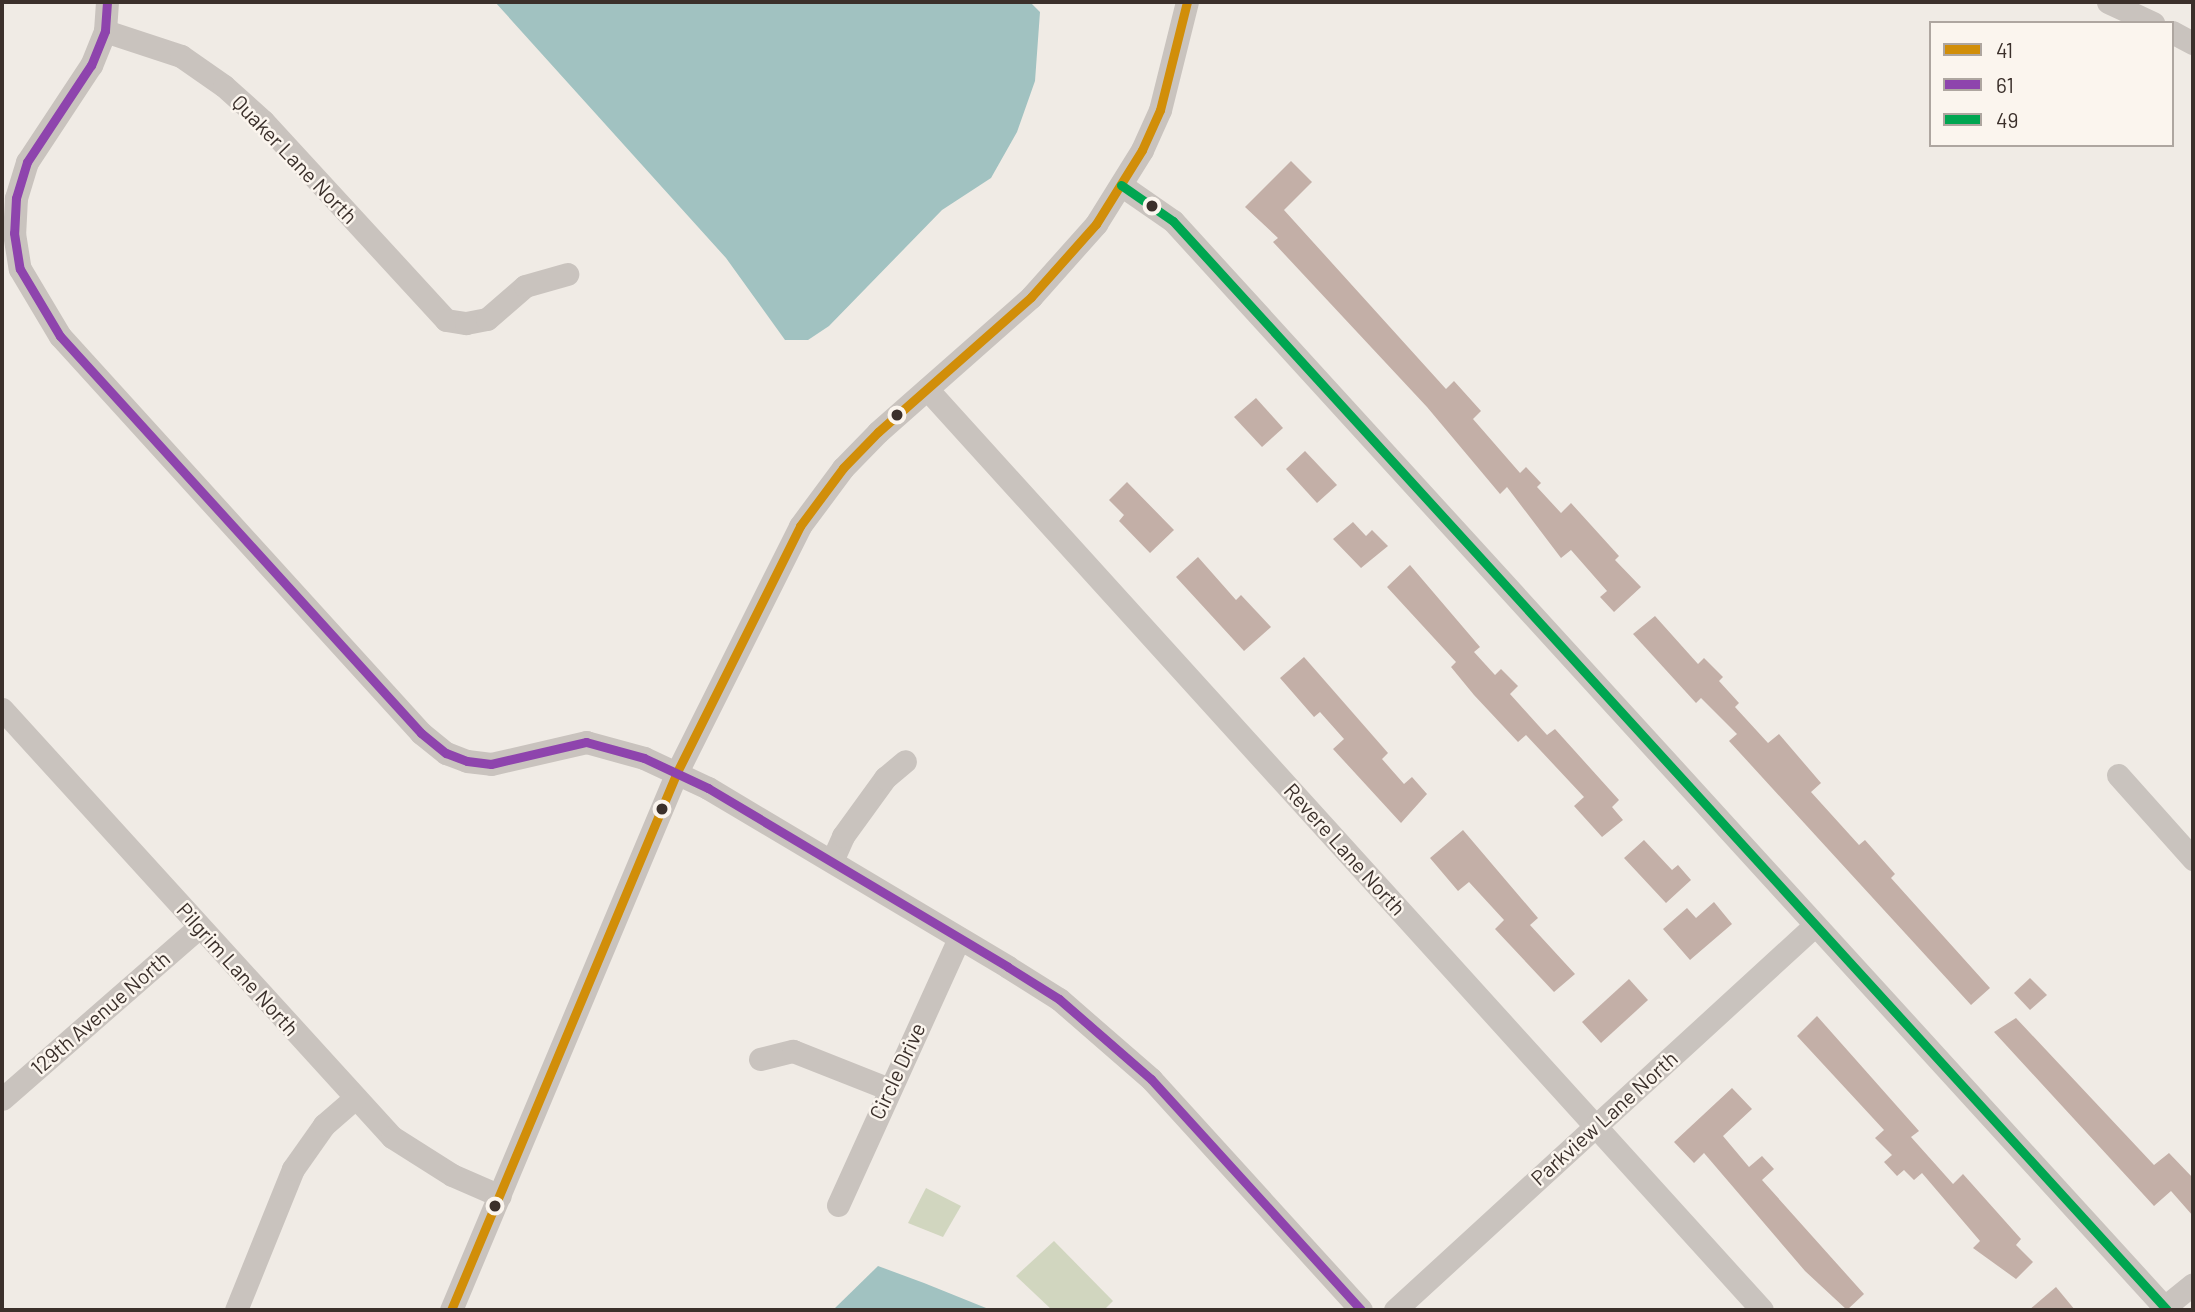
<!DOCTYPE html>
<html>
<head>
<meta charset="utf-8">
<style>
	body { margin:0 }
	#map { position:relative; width:2195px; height:1312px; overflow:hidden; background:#f0ebe5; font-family:Barlow,sans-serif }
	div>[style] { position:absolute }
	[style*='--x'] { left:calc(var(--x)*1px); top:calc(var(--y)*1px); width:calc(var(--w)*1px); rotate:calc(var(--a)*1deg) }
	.green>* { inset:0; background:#d1d6bf }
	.water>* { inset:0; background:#a1c2c1 }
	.building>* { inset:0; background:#c3afa7 }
	.minor>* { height:23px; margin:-11.5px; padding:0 11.5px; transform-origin:11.5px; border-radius:11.5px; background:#c9c3be }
	.bus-1>* { height:9px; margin:-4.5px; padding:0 4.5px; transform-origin:4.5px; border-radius:4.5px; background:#d18e09 }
	.bus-2>* { height:9px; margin:-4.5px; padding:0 4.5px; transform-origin:4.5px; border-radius:4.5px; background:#8e44ad }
	.bus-3>* { height:9px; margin:-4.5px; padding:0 4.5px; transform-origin:4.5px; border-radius:4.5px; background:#00a651 }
	.dots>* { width:19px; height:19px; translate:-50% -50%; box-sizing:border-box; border:4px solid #fbf5ee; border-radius:50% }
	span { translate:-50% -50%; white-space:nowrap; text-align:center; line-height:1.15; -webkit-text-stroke:5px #fbf5ee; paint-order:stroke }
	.street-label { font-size:21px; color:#3b302b }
	.frame { position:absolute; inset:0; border:4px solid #3b302b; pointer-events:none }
	.legend { position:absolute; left:1929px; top:21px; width:245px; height:126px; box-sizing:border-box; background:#fbf5ee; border:2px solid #aea6a0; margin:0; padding:9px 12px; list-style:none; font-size:21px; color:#3b302b }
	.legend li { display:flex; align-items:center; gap:14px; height:35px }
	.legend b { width:35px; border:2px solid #aea6a0 }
</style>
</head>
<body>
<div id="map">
	<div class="green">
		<i style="clip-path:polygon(926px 1188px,961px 1206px,943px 1237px,908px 1223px)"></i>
		<i style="clip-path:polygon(1054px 1241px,1113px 1301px,1104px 1310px,1052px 1310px,1016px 1276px)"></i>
	</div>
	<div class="water">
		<i style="clip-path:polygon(495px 2px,1030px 2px,1040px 12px,1035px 81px,1017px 132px,991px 178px,942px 210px,829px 326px,808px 340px,785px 340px,726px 258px)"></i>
		<i style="clip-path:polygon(878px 1266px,924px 1283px,991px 1310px,833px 1310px)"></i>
	</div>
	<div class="building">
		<i style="clip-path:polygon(1291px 161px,1312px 182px,1284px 210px,1446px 389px,1454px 381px,1481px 411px,1473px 419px,1520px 473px,1526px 467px,1541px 483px,1537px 487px,1561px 513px,1571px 503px,1619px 556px,1615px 560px,1641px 587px,1614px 612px,1600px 597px,1607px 591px,1571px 550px,1561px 558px,1507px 487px,1500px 494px,1427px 407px,1273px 242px,1278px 238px,1245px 207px)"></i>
		<i style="clip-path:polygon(1256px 398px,1283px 428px,1262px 447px,1234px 417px)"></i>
		<i style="clip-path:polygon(1305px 451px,1337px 485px,1317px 503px,1286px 469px)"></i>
		<i style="clip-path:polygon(1127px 482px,1174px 530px,1150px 553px,1119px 521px,1124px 515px,1109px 500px)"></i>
		<i style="clip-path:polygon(1353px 522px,1366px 536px,1372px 530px,1388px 546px,1361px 568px,1333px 539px)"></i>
		<i style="clip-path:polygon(1198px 557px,1236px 600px,1241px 595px,1271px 627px,1244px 651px,1176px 577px)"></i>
		<i style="clip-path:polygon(1410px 565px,1480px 647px,1474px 652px,1495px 675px,1501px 669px,1518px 686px,1510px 694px,1547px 735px,1555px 729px,1619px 800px,1612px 807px,1623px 820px,1602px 837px,1574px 806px,1584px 797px,1526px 735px,1518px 742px,1474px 695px,1451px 667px,1456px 662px,1387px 587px)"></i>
		<i style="clip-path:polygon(1655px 616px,1698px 664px,1704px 658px,1723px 677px,1719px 681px,1739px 703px,1735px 707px,1768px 743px,1779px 734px,1821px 783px,1811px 792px,1859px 845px,1865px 840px,1895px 874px,1891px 878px,1990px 988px,1971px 1005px,1729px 741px,1737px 734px,1701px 698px,1696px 703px,1633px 634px)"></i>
		<i style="clip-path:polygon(1304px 657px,1388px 753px,1382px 759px,1404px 784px,1412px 777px,1427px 794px,1401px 823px,1333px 749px,1344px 739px,1320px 712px,1314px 717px,1280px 678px)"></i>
		<i style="clip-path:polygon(1463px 830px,1538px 918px,1530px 925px,1575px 974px,1554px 992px,1495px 929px,1504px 920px,1469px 882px,1458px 891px,1430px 858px)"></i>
		<i style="clip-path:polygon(1644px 840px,1672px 870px,1678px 865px,1691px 880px,1666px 903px,1624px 858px)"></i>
		<i style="clip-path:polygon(1714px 902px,1732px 924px,1690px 960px,1663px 929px,1687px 908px,1696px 918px)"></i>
		<i style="clip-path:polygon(2030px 978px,2047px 995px,2030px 1010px,2014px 993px)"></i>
		<i style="clip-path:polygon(1629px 979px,1648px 1000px,1601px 1043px,1582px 1022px)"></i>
		<i style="clip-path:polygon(1817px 1016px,1919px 1131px,1911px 1137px,1953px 1184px,1963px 1174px,2021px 1239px,2016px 1245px,2033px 1262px,2016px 1279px,1973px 1248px,1980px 1241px,1922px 1173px,1914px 1180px,1904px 1170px,1897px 1176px,1884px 1162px,1892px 1155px,1875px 1138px,1884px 1130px,1797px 1036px)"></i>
		<i style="clip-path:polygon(2016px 1018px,2154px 1165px,2169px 1153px,2193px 1178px,2193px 1216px,2171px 1191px,2154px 1206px,1994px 1032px)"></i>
		<i style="clip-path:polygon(1732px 1088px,1752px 1109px,1723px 1136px,1749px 1167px,1762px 1156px,1774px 1169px,1762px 1180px,1864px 1294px,1847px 1310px,1805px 1271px,1704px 1153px,1694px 1163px,1674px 1142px)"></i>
		<i style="clip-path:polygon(2056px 1287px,2075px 1310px,2029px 1310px)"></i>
	</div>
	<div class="minor">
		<i style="--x:107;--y:2;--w:29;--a:94"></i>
		<i style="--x:105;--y:31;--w:37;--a:112"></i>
		<i style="--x:91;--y:65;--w:116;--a:123.4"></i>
		<i style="--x:27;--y:162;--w:38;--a:107"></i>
		<i style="--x:16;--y:198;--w:35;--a:93"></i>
		<i style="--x:14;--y:233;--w:36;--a:81"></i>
		<i style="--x:20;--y:269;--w:78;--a:59.2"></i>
		<i style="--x:60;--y:336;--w:537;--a:47.72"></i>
		<i style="--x:421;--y:733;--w:32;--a:39"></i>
		<i style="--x:446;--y:753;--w:22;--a:21"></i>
		<i style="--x:467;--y:761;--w:24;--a:7"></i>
		<i style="--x:491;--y:764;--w:98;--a:-13"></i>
		<i style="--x:586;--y:742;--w:60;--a:15.4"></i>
		<i style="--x:644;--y:758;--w:71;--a:25.1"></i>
		<i style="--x:708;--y:788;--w:349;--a:30.8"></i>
		<i style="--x:1008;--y:967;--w:60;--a:32.1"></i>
		<i style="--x:1059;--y:999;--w:122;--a:41"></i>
		<i style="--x:1151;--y:1079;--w:312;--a:47.7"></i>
		<i style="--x:2108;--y:2;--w:50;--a:25"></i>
		<i style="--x:105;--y:31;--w:80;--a:18.2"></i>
		<i style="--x:181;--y:56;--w:52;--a:34.9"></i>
		<i style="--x:224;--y:86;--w:52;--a:41.9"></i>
		<i style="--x:263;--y:121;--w:270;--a:47.4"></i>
		<i style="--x:446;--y:320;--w:20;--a:9"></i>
		<i style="--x:466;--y:323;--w:21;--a:-11"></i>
		<i style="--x:487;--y:319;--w:50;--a:-41"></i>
		<i style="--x:525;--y:286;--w:44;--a:-15.9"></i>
		<i style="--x:2172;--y:32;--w:24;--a:28"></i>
		<i style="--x:1121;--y:185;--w:63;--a:34.7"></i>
		<i style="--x:1173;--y:221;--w:1474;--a:47.61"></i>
		<i style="--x:927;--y:389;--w:1243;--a:47.8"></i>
		<i style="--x:2;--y:709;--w:579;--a:47.66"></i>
		<i style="--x:392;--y:1137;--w:71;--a:32.3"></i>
		<i style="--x:452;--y:1175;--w:52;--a:23.6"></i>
		<i style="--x:2118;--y:775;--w:113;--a:48.2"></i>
		<i style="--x:832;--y:861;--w:27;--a:-66"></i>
		<i style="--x:843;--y:836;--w:72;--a:-54.1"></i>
		<i style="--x:885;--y:778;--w:26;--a:-40"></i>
		<i style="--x:760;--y:1059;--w:34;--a:-14"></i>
		<i style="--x:793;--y:1051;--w:103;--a:21.6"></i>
		<i style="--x:2;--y:1099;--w:262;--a:-41.1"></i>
		<i style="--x:838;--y:1205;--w:293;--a:-65.6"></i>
		<i style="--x:236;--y:1310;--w:152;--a:-68"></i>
		<i style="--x:293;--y:1169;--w:54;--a:-54.8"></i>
		<i style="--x:324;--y:1125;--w:41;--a:-41.1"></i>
		<i style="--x:451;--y:1310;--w:584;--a:-67.21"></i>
		<i style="--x:677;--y:772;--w:275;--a:-63.4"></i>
		<i style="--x:800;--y:526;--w:72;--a:-53.4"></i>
		<i style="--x:843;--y:468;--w:50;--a:-45.8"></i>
		<i style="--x:878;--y:432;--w:204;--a:-41.4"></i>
		<i style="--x:1031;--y:297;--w:98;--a:-48.3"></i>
		<i style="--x:1096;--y:224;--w:87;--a:-58.1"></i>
		<i style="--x:1142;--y:150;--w:44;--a:-65.8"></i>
		<i style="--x:1160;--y:110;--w:111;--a:-76"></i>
		<i style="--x:1395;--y:1310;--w:568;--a:-42.5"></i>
		<i style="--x:2161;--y:1310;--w:41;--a:-39.1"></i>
	</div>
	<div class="bus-1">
		<i style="--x:451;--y:1310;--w:584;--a:-67.21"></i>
		<i style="--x:677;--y:772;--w:275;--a:-63.4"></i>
		<i style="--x:800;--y:526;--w:72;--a:-53.4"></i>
		<i style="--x:843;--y:468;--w:50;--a:-45.8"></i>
		<i style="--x:878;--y:432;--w:204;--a:-41.4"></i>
		<i style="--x:1031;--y:297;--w:98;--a:-48.3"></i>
		<i style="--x:1096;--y:224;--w:87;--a:-58.1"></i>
		<i style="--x:1142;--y:150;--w:44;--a:-65.8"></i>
		<i style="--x:1160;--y:110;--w:111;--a:-76"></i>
	</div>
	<div class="bus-2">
		<i style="--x:107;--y:2;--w:29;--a:94"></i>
		<i style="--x:105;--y:31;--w:37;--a:112"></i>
		<i style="--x:91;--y:65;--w:116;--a:123.4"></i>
		<i style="--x:27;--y:162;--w:38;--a:107"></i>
		<i style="--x:16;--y:198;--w:35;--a:93"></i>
		<i style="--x:14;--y:233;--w:36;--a:81"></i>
		<i style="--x:20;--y:269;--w:78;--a:59.2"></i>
		<i style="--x:60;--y:336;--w:537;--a:47.72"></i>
		<i style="--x:421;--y:733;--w:32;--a:39"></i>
		<i style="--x:446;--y:753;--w:22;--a:21"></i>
		<i style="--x:467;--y:761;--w:24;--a:7"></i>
		<i style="--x:491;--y:764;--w:98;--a:-13"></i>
		<i style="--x:586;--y:742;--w:60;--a:15.4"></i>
		<i style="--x:644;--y:758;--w:71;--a:25.1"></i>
		<i style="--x:708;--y:788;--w:349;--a:30.8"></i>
		<i style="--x:1008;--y:967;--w:60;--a:32.1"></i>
		<i style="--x:1059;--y:999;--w:122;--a:41"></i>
		<i style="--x:1151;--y:1079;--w:312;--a:47.7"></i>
	</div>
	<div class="bus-3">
		<i style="--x:1121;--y:185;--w:63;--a:34.7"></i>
		<i style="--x:1173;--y:221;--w:1474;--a:47.61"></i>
	</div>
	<div class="dots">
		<i style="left:1152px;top:206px;background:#3b302b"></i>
		<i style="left:897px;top:415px;background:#3b302b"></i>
		<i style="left:662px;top:809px;background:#3b302b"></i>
		<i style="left:495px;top:1206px;background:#3b302b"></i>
	</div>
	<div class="street-label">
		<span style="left:295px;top:159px;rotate:46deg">Quaker Lane North</span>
		<span style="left:1345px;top:849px;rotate:48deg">Revere Lane North</span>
		<span style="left:238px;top:969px;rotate:48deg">Pilgrim Lane North</span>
		<span style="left:100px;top:1013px;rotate:-41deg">129th Avenue North</span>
		<span style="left:897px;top:1071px;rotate:-65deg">Circle Drive</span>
		<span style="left:1604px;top:1118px;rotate:-42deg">Parkview Lane North</span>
	</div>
	<div class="frame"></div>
	<ul class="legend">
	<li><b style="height:9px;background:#d18e09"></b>41</li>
	<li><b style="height:9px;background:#8e44ad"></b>61</li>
	<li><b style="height:9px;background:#00a651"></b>49</li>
	</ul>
</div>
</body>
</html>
